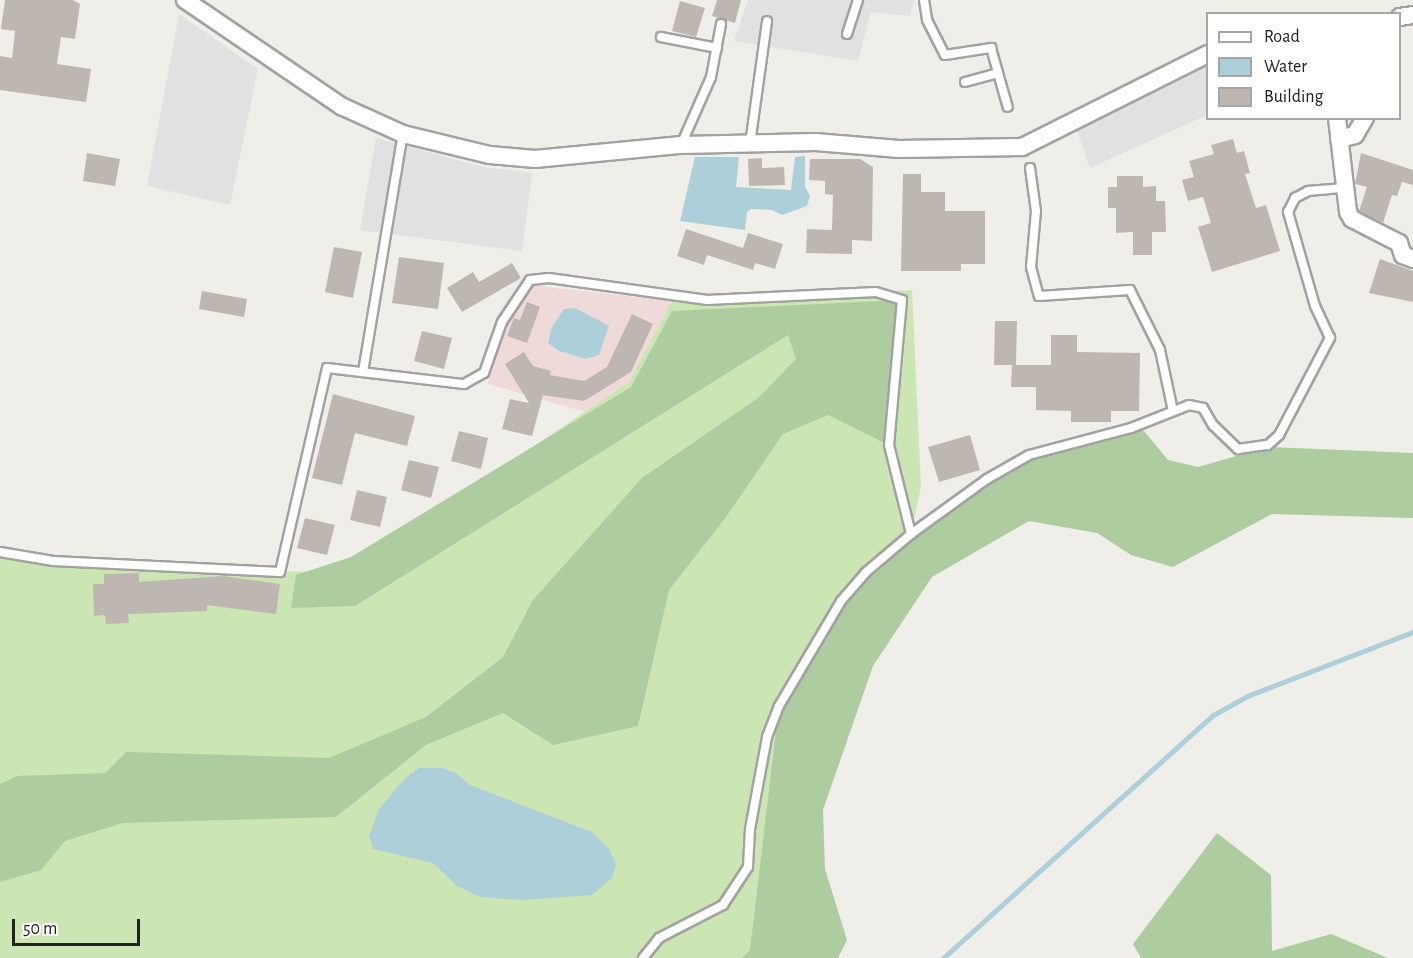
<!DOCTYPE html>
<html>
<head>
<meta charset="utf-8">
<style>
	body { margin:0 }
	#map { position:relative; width:1413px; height:958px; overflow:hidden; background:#f0eee8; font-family:"Alegreya Sans",sans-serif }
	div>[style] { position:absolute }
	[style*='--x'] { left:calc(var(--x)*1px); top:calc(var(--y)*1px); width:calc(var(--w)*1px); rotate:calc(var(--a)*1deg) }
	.commercial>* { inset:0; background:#efdad9 }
	.grass>* { inset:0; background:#cbe6b2 }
	.forest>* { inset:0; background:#adcca0 }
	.parking>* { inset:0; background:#e1e1e1 }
	.water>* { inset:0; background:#accfda }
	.stream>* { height:5px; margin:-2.5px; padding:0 2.5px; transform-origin:2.5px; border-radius:2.5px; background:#accfda }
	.building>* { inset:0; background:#beb7b1 }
	.roads { filter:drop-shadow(2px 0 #a2a2a2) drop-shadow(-2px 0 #a2a2a2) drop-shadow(0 2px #a2a2a2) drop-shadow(0 -2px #a2a2a2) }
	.service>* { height:8px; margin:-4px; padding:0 4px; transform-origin:4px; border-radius:4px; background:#fff }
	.minor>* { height:16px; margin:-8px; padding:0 8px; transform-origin:8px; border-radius:8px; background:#fff }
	span { translate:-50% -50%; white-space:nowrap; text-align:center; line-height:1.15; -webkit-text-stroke:6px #fff; paint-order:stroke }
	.legend { position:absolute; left:1206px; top:12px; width:195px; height:108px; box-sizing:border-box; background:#fff; border:2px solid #a6a6a6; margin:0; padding:8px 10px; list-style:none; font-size:18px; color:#212121 }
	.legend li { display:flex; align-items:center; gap:12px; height:30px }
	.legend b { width:30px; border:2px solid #a6a6a6 }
	.scale { position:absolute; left:12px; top:919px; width:128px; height:27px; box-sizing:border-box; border:3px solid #212121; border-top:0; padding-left:8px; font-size:18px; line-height:21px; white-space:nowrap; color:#212121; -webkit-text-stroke:4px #fff; paint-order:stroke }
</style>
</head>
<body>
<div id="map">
	<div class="commercial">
		<i style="clip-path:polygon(535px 279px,546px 287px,672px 301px,629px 382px,585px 412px,488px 384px,496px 331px)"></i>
	</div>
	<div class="grass">
		<i style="clip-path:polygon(912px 290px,921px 487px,911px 534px,794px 765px,787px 958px,0 958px,0 558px,254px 572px,349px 571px,629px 382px,672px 301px)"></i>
	</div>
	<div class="forest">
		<i style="clip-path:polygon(902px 300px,889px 445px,828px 415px,783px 434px,726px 517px,669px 590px,638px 726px,553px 745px,503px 713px,426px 745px,336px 817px,123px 823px,65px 841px,41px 870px,0 882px,0 784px,17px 776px,105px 773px,126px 752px,329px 758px,426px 717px,503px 657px,533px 600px,642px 478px,758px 398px,796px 359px,788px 335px,355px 606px,291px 608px,296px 575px,351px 557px,631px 387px,672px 311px)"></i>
		<i style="clip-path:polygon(1140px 426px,1168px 460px,1198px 467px,1268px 447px,1413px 453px,1413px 518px,1272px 514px,1173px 567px,1131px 555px,1097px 533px,1029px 521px,932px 577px,873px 666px,823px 810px,825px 869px,847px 940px,838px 958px,742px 958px,750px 950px,779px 706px,851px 584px,911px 534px,1039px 448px)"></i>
		<i style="clip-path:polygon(1217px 833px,1271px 875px,1272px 951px,1331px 934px,1388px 958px,1141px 958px,1133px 944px)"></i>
	</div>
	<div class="parking">
		<i style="clip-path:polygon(748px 0,914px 0,910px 16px,871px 12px,858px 61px,734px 41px)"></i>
		<i style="clip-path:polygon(179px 14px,258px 69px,230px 205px,147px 186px)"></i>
		<i style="clip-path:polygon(1207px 66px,1207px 115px,1090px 168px,1074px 123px,1157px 82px)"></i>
		<i style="clip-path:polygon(376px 138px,483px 167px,532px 173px,522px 251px,360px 230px)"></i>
	</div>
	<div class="water">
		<i style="clip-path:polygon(805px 156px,805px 187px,810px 196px,807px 206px,782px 215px,772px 210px,751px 209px,747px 212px,745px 230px,680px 221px,695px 157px,739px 157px,736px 187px,791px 190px,795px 157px)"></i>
		<i style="clip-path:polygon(575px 308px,609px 326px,599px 355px,586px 359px,559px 351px,548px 343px,552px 327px,564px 309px)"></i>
		<i style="clip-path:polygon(419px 768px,442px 768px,456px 773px,470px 785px,592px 832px,609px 849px,616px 864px,612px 878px,592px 895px,522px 900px,480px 897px,457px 886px,433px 863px,373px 849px,369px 836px,379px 809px,405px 778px)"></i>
	</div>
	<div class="stream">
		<i style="--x:943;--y:958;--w:363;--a:-42"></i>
		<i style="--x:1213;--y:715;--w:39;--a:-29"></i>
		<i style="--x:1247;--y:696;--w:178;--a:-21.1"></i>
	</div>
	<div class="building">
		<i style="clip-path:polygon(5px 0,73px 0,80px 4px,75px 39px,61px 37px,57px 64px,91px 69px,86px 102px,0 90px,0 56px,12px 58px,15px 31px,1px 29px)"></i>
		<i style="clip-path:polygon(717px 0,741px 0,735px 23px,712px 16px)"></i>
		<i style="clip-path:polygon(680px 1px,705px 8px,696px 37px,672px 31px)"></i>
		<i style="clip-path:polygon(1233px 139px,1237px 153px,1244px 151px,1250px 173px,1245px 174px,1256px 208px,1266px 205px,1280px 251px,1212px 272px,1198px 227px,1211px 223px,1203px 197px,1188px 201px,1182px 180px,1194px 177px,1189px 161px,1214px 154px,1211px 145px)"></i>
		<i style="clip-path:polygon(87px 153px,120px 159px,115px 186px,83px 181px)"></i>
		<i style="clip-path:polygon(1361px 153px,1413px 170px,1413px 185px,1402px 182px,1397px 196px,1392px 195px,1383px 223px,1359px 211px,1367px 187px,1355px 184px)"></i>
		<i style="clip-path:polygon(762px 158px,762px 168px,784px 167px,785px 185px,749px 186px,748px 159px)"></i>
		<i style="clip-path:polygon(810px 159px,860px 159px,873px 167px,872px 241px,852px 240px,852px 254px,806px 253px,807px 229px,832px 230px,833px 195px,825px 194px,825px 181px,809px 180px)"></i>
		<i style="clip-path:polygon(903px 174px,921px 174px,921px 192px,945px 192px,945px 211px,985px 211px,985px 264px,961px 264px,961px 271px,901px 271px)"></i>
		<i style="clip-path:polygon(1117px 176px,1143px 176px,1143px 187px,1156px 186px,1156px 201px,1165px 201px,1166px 232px,1152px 232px,1152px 255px,1133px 255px,1133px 232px,1116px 233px,1116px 208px,1108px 208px,1108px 187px,1117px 187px)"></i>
		<i style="clip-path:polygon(686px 229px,743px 248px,748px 233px,783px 244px,775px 269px,755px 263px,753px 270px,707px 255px,704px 265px,677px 256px)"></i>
		<i style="clip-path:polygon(334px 247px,362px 252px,353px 298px,325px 292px)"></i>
		<i style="clip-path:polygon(399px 257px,444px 263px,438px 309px,392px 303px)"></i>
		<i style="clip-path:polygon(1380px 259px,1413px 271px,1413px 302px,1369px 293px)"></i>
		<i style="clip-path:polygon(512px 263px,521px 278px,462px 312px,447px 288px,473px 272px,479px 282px)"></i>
		<i style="clip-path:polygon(202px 291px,247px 299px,244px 317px,199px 309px)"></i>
		<i style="clip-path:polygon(527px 302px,540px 307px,527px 343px,507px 336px,514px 318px,520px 320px)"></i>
		<i style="clip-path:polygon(632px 314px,653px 324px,631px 372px,584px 401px,543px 395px,532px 436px,502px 429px,510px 399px,529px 403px,505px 364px,524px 352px,533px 366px,551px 371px,550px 375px,584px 381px,607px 367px)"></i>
		<i style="clip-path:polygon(995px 321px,1017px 321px,1016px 365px,994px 365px)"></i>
		<i style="clip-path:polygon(422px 331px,452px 338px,444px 369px,414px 361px)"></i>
		<i style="clip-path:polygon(1051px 335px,1077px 335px,1077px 352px,1140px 353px,1139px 411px,1111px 411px,1111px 422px,1071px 422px,1071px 411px,1036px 410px,1036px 387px,1011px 387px,1012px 365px,1051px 365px)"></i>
		<i style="clip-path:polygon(333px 394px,415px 416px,407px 446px,355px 433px,342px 485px,312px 478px)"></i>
		<i style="clip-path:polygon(459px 431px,488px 438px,481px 469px,451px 461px)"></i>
		<i style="clip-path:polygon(970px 435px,980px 470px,939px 482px,928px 447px)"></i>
		<i style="clip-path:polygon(409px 460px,439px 467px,431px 498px,401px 490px)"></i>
		<i style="clip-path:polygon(357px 490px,387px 497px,380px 527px,350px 520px)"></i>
		<i style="clip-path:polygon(305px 518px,335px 525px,327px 555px,297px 548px)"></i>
		<i style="clip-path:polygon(139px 573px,139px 582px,223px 576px,280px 584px,276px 614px,207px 605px,207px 611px,128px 614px,129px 623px,106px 624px,105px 615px,94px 616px,93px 584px,104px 584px,104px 574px)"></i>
	</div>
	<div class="roads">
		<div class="service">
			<i style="--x:924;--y:0;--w:20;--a:81"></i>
			<i style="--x:927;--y:20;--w:39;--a:63"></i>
			<i style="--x:945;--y:55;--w:47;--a:-8.7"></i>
			<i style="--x:991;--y:48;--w:26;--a:74"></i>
			<i style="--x:847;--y:34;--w:36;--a:-72"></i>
			<i style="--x:661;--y:37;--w:57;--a:11.1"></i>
			<i style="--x:965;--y:82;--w:34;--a:-15"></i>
			<i style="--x:998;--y:73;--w:35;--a:74"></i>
			<i style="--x:750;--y:144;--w:124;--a:-82.1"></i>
			<i style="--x:681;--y:145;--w:74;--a:-66.2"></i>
			<i style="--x:711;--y:77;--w:54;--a:-79.3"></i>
			<i style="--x:1030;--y:168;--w:43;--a:82.1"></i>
			<i style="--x:1036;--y:211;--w:56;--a:95.1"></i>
			<i style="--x:1031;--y:267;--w:30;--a:75"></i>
			<i style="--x:1039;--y:296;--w:91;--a:-3.8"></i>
			<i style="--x:1130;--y:290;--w:67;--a:63.4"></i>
			<i style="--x:1160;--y:350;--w:62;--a:78"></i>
			<i style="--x:363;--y:372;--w:241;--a:-80.5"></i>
			<i style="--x:0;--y:552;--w:54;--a:9.6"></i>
			<i style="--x:53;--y:561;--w:227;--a:2.8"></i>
			<i style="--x:280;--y:572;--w:209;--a:-77"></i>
			<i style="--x:327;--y:368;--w:138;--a:6.7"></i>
			<i style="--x:464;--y:384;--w:23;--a:-29"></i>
			<i style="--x:484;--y:373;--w:54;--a:-70.6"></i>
			<i style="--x:502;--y:322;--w:50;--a:-56.3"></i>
			<i style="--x:530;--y:280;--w:19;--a:-6"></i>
			<i style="--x:549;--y:278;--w:160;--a:7.9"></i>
			<i style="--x:707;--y:300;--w:169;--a:-2.7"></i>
			<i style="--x:876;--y:292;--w:27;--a:17"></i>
			<i style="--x:902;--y:300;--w:146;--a:95.1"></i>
			<i style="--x:889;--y:445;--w:92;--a:76.1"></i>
			<i style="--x:643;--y:958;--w:26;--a:-51"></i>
			<i style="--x:659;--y:938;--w:72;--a:-27.3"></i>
			<i style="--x:723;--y:905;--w:45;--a:-56.7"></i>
			<i style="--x:748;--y:867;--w:38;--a:-87"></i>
			<i style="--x:750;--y:829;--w:94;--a:-79.5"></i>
			<i style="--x:767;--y:737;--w:33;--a:-69"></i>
			<i style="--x:779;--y:706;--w:122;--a:-59.4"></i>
			<i style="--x:841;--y:601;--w:37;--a:-49"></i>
			<i style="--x:865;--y:573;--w:60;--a:-40.3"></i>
			<i style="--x:911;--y:534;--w:94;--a:-35.9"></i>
			<i style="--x:987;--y:479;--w:48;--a:-29.7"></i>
			<i style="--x:1029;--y:455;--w:106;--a:-14.8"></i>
			<i style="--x:1131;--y:428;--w:62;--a:-21.6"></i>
			<i style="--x:1189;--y:405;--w:14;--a:12"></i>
			<i style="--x:1203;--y:408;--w:20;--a:60"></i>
			<i style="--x:1213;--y:425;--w:35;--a:44"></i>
			<i style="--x:1238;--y:449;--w:30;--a:-8"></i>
			<i style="--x:1268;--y:445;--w:15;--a:-42"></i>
			<i style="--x:1279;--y:435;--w:110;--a:-62.3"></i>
			<i style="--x:1330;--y:338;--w:35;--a:-115"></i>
			<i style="--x:1315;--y:306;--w:98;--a:-106"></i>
			<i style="--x:1288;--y:212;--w:16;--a:-63"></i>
			<i style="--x:1295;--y:198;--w:15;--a:-28"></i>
			<i style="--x:1308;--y:191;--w:36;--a:-5"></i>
		</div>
		<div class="minor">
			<i style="--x:185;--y:0;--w:189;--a:34.2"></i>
			<i style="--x:341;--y:106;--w:68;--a:24.3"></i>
			<i style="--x:403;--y:134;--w:89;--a:13.6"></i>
			<i style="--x:490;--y:155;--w:45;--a:5.1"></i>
			<i style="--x:535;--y:159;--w:147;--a:-5.5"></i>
			<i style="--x:681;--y:145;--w:135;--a:-1.3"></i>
			<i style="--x:816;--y:142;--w:83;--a:4.8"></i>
			<i style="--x:899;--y:149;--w:123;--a:-0.9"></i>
			<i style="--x:1022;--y:147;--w:208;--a:-26.6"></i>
			<i style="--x:1400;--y:17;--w:13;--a:-9"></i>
			<i style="--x:1337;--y:118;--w:95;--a:83.3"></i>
			<i style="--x:1348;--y:212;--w:8;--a:60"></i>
			<i style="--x:1352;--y:219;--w:53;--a:27.1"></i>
			<i style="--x:1399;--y:243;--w:13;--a:72"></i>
			<i style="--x:1403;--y:255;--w:11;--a:22"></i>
			<i style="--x:1339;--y:139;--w:16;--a:-14"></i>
			<i style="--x:1355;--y:135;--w:20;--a:-60"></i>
		</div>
	</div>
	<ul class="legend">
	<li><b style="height:8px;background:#fff"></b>Road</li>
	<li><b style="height:16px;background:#accfda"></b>Water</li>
	<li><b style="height:16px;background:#beb7b1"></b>Building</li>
	</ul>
	<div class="scale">50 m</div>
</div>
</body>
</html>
